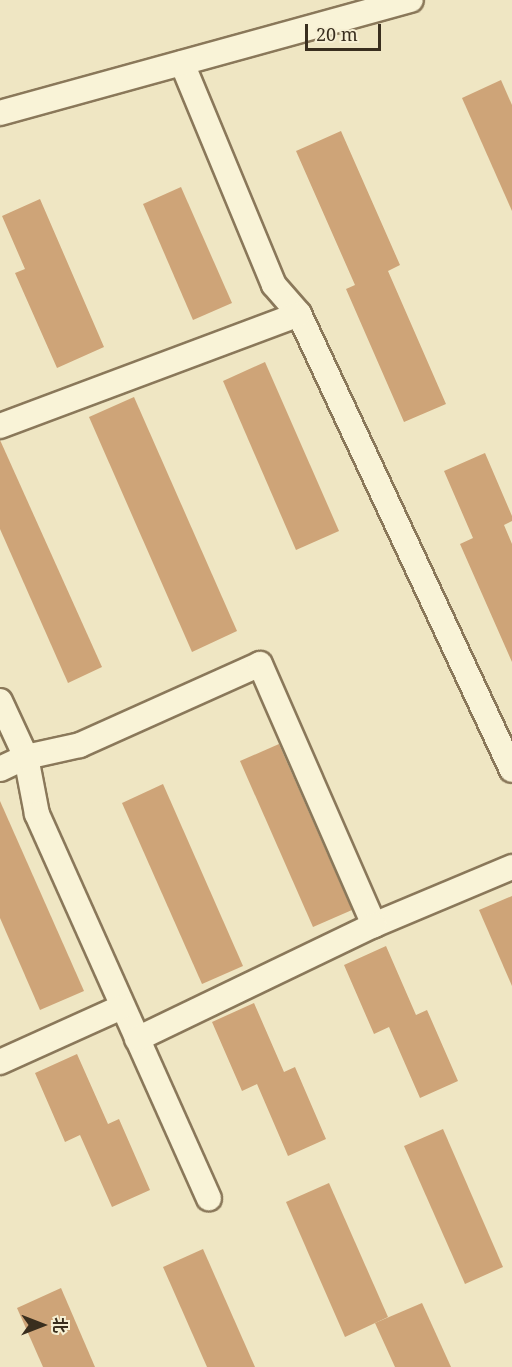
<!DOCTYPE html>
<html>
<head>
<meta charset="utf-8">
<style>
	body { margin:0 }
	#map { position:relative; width:512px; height:1367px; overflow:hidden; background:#efe6c3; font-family:"Noto Serif","Noto Sans SC",serif }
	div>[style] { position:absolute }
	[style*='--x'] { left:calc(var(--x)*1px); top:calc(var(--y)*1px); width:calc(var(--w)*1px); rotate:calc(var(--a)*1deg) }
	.building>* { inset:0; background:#cea478 }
	.roads { filter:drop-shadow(2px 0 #8a785a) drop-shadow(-2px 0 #8a785a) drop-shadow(0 2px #8a785a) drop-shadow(0 -2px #8a785a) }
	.minor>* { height:24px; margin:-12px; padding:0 12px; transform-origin:12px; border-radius:12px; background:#f9f3d7 }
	span { translate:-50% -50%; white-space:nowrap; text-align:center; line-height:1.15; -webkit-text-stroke:5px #f6efd3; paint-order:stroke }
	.north { position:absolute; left:12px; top:1295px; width:60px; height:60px; -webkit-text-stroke:4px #f6efd3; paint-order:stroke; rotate:90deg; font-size:16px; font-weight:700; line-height:24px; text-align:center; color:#392e1e }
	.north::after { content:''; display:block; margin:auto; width:21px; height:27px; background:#392e1e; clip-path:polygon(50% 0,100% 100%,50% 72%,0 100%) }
	.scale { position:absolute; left:305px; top:24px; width:76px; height:27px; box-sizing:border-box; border:3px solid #392e1e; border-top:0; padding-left:8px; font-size:18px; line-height:21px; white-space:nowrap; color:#392e1e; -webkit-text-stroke:4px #f6efd3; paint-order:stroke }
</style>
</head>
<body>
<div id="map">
	<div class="building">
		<i style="clip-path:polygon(501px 80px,512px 105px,512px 211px,462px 98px)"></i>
		<i style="clip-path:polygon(341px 131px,400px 265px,388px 271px,446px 404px,404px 422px,346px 289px,355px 285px,296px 151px)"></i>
		<i style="clip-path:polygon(181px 187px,232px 303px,193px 320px,143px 204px)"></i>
		<i style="clip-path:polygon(40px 199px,104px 347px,57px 368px,15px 273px,25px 269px,2px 216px)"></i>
		<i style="clip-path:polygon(265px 362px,339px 531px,296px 550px,223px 381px)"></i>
		<i style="clip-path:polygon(134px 397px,237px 631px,192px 652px,89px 417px)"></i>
		<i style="clip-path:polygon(0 440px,102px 667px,68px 683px,0 529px)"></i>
		<i style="clip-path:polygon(485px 453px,512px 516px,512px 521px,504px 525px,512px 544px,512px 662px,460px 544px,473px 538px,444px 471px)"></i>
		<i style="clip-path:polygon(279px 744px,352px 910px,313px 927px,240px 761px)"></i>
		<i style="clip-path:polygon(163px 784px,243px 966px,202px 984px,122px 803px)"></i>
		<i style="clip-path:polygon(0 801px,84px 991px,40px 1010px,0 918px)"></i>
		<i style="clip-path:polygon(512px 896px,512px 986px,479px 910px)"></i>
		<i style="clip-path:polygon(386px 946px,416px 1015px,427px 1010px,458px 1081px,420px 1098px,389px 1027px,374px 1034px,344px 965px)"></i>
		<i style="clip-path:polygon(254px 1003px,284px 1072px,295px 1067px,326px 1139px,288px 1156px,257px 1084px,242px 1091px,212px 1022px)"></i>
		<i style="clip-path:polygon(77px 1054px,108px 1124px,119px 1119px,150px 1190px,112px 1207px,80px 1135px,65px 1142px,35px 1073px)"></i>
		<i style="clip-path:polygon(443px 1129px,503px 1267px,465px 1284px,404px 1146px)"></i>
		<i style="clip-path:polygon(329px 1183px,388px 1317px,345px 1337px,286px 1202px)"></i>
		<i style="clip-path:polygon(203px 1249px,255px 1367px,207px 1367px,163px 1267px)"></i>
		<i style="clip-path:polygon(61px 1288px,95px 1367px,43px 1367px,17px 1308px)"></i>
		<i style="clip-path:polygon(422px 1303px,451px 1367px,395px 1367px,375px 1323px)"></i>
	</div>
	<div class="roads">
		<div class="minor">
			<i style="--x:182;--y:63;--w:240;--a:67.5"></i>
			<i style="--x:274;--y:285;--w:38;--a:49"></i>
			<i style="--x:299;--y:314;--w:503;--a:64.96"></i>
			<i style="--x:0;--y:113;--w:426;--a:-15.4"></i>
			<i style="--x:0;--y:426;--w:319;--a:-20.5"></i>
			<i style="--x:0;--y:701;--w:62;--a:65.1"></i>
			<i style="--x:26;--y:757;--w:58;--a:79.1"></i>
			<i style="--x:37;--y:814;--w:421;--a:65.9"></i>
			<i style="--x:0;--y:769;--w:29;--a:-25"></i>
			<i style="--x:26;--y:757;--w:55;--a:-12.5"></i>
			<i style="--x:80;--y:745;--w:197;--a:-24.2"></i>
			<i style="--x:260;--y:664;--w:285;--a:66.4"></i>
			<i style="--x:374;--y:925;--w:150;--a:-22.8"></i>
			<i style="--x:137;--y:1039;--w:263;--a:-25.7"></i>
			<i style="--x:0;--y:1062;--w:134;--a:-24.3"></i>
		</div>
	</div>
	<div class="north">北</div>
	<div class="scale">20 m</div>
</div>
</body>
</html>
